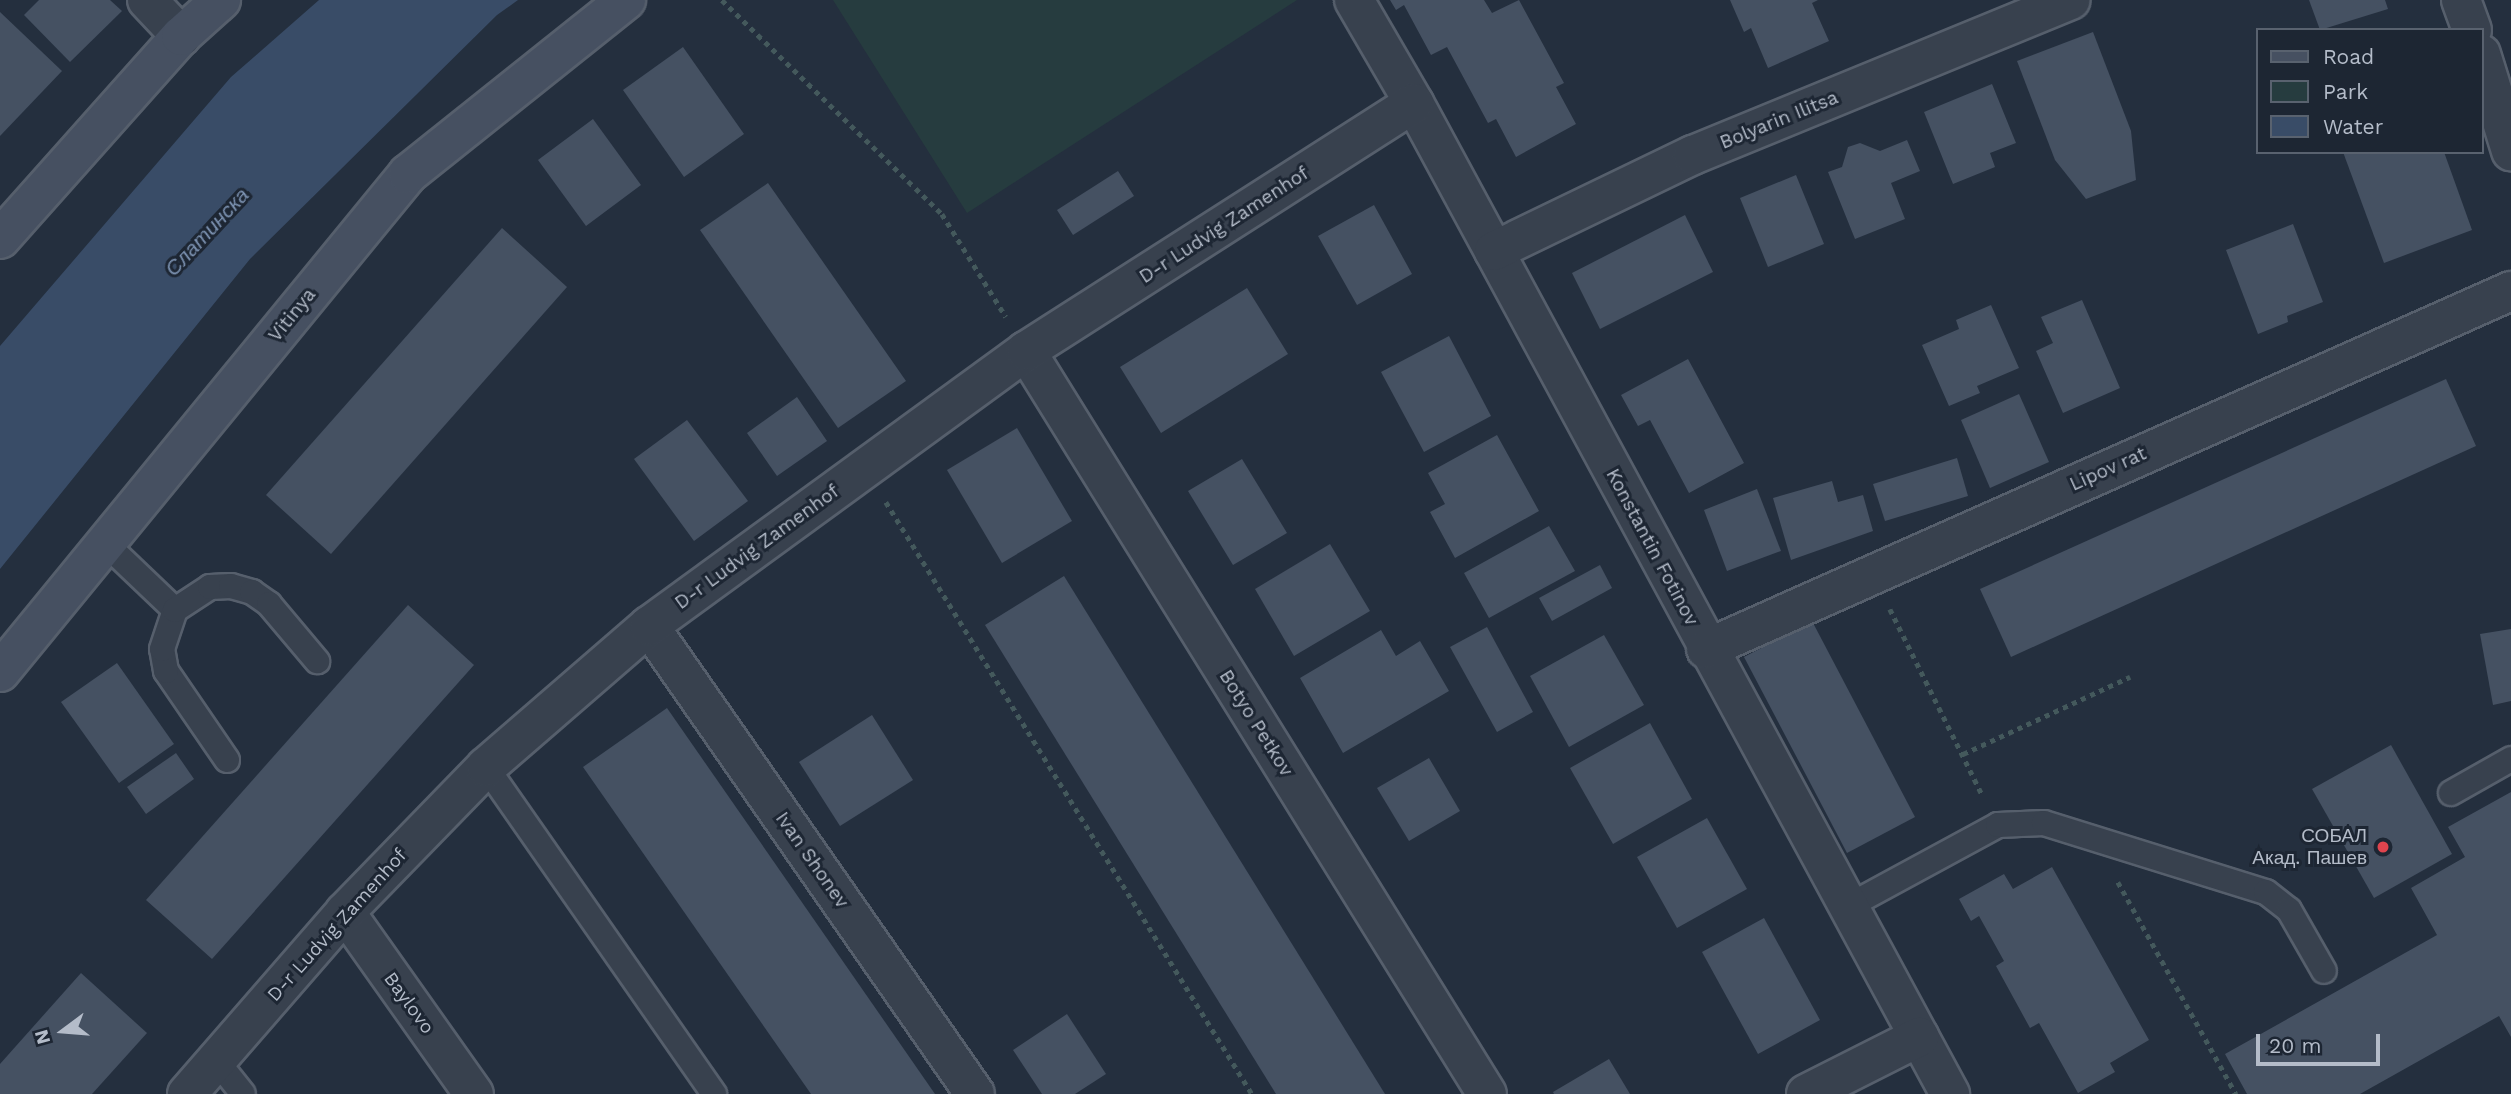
<!DOCTYPE html>
<html>
<head>
<meta charset="utf-8">
<style>
	body { margin:0 }
	#map { position:relative; width:2511px; height:1094px; overflow:hidden; background:#242f3e; font-family:"Work Sans",sans-serif }
	div>[style] { position:absolute }
	[style*='--x'] { left:calc(var(--x)*1px); top:calc(var(--y)*1px); width:calc(var(--w)*1px); rotate:calc(var(--a)*1deg) }
	.green>* { inset:0; background:#263c3f }
	.water>* { inset:0; background:#394c67 }
	.building>* { inset:0; background:#455162 }
	.path>* { height:4.5px; margin-top:-2.25px; transform-origin:0; background:repeating-linear-gradient(90deg,#44595c 0 5px,transparent 0 10px) }
	.roads { filter:drop-shadow(2px 0 #565f6c) drop-shadow(-2px 0 #565f6c) drop-shadow(0 2px #565f6c) drop-shadow(0 -2px #565f6c) }
	.lane>* { height:24px; margin:-12px; padding:0 12px; transform-origin:12px; border-radius:12px; background:#38414e }
	.street>* { height:38px; margin:-19px; padding:0 19px; transform-origin:19px; border-radius:19px; background:#38414e }
	.secondary>* { height:38px; margin:-19px; padding:0 19px; transform-origin:19px; border-radius:19px; background:#465061 }
	.dots>* { width:19px; height:19px; translate:-50% -50%; box-sizing:border-box; border:4px solid #1d2633; border-radius:50% }
	span { translate:-50% -50%; white-space:nowrap; text-align:center; line-height:1.15; -webkit-text-stroke:6px #1d2633; paint-order:stroke }
	.street-label { font-size:19px; color:#b4bcc9 }
	.poi-label { font-size:19px; color:#b4bcc9 }
	.right { translate:-100% -50%; text-align:right }
	.water-label { font-size:21px; color:#7c92b1; font-style:italic }
	.legend { position:absolute; left:2256px; top:28px; width:228px; height:126px; box-sizing:border-box; background:#1d2633; border:2px solid #59626f; margin:0; padding:9px 12px; list-style:none; font-size:21px; color:#b4bcc9 }
	.legend li { display:flex; align-items:center; gap:14px; height:35px }
	.legend b { width:35px; border:2px solid #59626f }
	.north { position:absolute; left:28px; top:996px; width:70px; height:70px; -webkit-text-stroke:5px #1d2633; paint-order:stroke; rotate:254deg; font-size:19px; font-weight:700; line-height:28px; text-align:center; color:#b4bcc9 }
	.north::after { content:''; display:block; margin:auto; width:24px; height:32px; background:#b4bcc9; clip-path:polygon(50% 0,100% 100%,50% 72%,0 100%) }
	.scale { position:absolute; left:2256px; top:1034px; width:124px; height:32px; box-sizing:border-box; border:4px solid #b4bcc9; border-top:0; padding-left:9px; font-size:21px; line-height:24px; white-space:nowrap; color:#b4bcc9; -webkit-text-stroke:5px #1d2633; paint-order:stroke }
</style>
</head>
<body>
<div id="map">
	<div class="green">
		<i style="clip-path:polygon(833px 0,1297px 0,967px 213px)"></i>
	</div>
	<div class="water">
		<i style="clip-path:polygon(319px 0,518px 0,497px 15px,250px 259px,0 569px,0 346px,231px 77px)"></i>
	</div>
	<div class="building">
		<i style="clip-path:polygon(39px 0,110px 0,122px 11px,70px 62px,24px 15px)"></i>
		<i style="clip-path:polygon(1390px 0,1484px 0,1492px 13px,1519px 0,1564px 83px,1556px 87px,1576px 124px,1516px 157px,1496px 119px,1488px 123px,1447px 47px,1431px 55px,1404px 5px,1396px 10px)"></i>
		<i style="clip-path:polygon(1730px 0,1818px 0,1812px 3px,1829px 41px,1768px 68px,1751px 28px,1744px 32px)"></i>
		<i style="clip-path:polygon(2309px 0,2385px 0,2388px 9px,2320px 30px)"></i>
		<i style="clip-path:polygon(0 12px,62px 71px,0 136px)"></i>
		<i style="clip-path:polygon(2093px 32px,2131px 131px,2136px 180px,2086px 199px,2055px 160px,2017px 61px)"></i>
		<i style="clip-path:polygon(683px 47px,744px 134px,684px 177px,623px 90px)"></i>
		<i style="clip-path:polygon(1992px 84px,2016px 143px,1990px 153px,1995px 167px,1953px 184px,1924px 112px)"></i>
		<i style="clip-path:polygon(593px 119px,641px 185px,586px 226px,538px 160px)"></i>
		<i style="clip-path:polygon(1907px 140px,1920px 171px,1891px 183px,1905px 219px,1855px 239px,1828px 172px,1842px 167px,1848px 147px,1860px 143px,1880px 151px)"></i>
		<i style="clip-path:polygon(2343px 152px,2444px 152px,2472px 230px,2384px 263px)"></i>
		<i style="clip-path:polygon(1118px 171px,1134px 196px,1073px 235px,1057px 210px)"></i>
		<i style="clip-path:polygon(1796px 175px,1824px 244px,1768px 267px,1740px 198px)"></i>
		<i style="clip-path:polygon(768px 183px,906px 381px,838px 428px,700px 230px)"></i>
		<i style="clip-path:polygon(1374px 205px,1412px 274px,1357px 305px,1318px 236px)"></i>
		<i style="clip-path:polygon(1685px 215px,1713px 272px,1600px 329px,1572px 273px)"></i>
		<i style="clip-path:polygon(2293px 224px,2323px 302px,2287px 316px,2288px 322px,2258px 334px,2226px 250px)"></i>
		<i style="clip-path:polygon(502px 228px,567px 287px,331px 554px,266px 495px)"></i>
		<i style="clip-path:polygon(1247px 288px,1288px 354px,1161px 433px,1120px 367px)"></i>
		<i style="clip-path:polygon(2082px 300px,2120px 388px,2063px 413px,2036px 351px,2053px 343px,2041px 317px)"></i>
		<i style="clip-path:polygon(1991px 305px,2019px 368px,1977px 386px,1980px 393px,1949px 406px,1922px 345px,1959px 329px,1956px 320px)"></i>
		<i style="clip-path:polygon(1449px 336px,1491px 416px,1424px 452px,1381px 372px)"></i>
		<i style="clip-path:polygon(1688px 359px,1744px 463px,1689px 493px,1650px 420px,1638px 426px,1621px 395px)"></i>
		<i style="clip-path:polygon(2446px 379px,2476px 446px,2011px 657px,1980px 589px)"></i>
		<i style="clip-path:polygon(2019px 394px,2049px 462px,1990px 488px,1961px 420px)"></i>
		<i style="clip-path:polygon(797px 397px,827px 441px,777px 476px,747px 433px)"></i>
		<i style="clip-path:polygon(687px 420px,748px 501px,694px 541px,634px 459px)"></i>
		<i style="clip-path:polygon(1017px 428px,1072px 521px,1002px 563px,947px 470px)"></i>
		<i style="clip-path:polygon(1497px 435px,1539px 511px,1455px 558px,1430px 512px,1445px 504px,1428px 473px)"></i>
		<i style="clip-path:polygon(1957px 458px,1968px 496px,1885px 521px,1873px 484px)"></i>
		<i style="clip-path:polygon(1242px 459px,1287px 533px,1233px 565px,1188px 491px)"></i>
		<i style="clip-path:polygon(1832px 481px,1838px 502px,1863px 495px,1873px 531px,1791px 560px,1773px 498px)"></i>
		<i style="clip-path:polygon(1757px 489px,1781px 551px,1727px 571px,1704px 510px)"></i>
		<i style="clip-path:polygon(1549px 526px,1575px 571px,1489px 618px,1464px 573px)"></i>
		<i style="clip-path:polygon(1330px 544px,1370px 611px,1294px 656px,1255px 589px)"></i>
		<i style="clip-path:polygon(1600px 565px,1612px 588px,1552px 621px,1539px 598px)"></i>
		<i style="clip-path:polygon(1064px 576px,1385px 1094px,1276px 1094px,985px 625px)"></i>
		<i style="clip-path:polygon(408px 605px,474px 665px,212px 959px,146px 900px)"></i>
		<i style="clip-path:polygon(1812px 621px,1915px 817px,1847px 853px,1744px 657px)"></i>
		<i style="clip-path:polygon(1487px 627px,1533px 712px,1497px 732px,1450px 647px)"></i>
		<i style="clip-path:polygon(2511px 629px,2511px 701px,2493px 705px,2480px 634px)"></i>
		<i style="clip-path:polygon(1381px 630px,1396px 656px,1420px 641px,1449px 691px,1343px 753px,1300px 678px)"></i>
		<i style="clip-path:polygon(1604px 635px,1644px 705px,1569px 747px,1530px 676px)"></i>
		<i style="clip-path:polygon(117px 663px,174px 744px,119px 783px,61px 702px)"></i>
		<i style="clip-path:polygon(667px 708px,740px 813px,935px 1094px,811px 1094px,583px 767px)"></i>
		<i style="clip-path:polygon(872px 715px,913px 780px,840px 826px,799px 762px)"></i>
		<i style="clip-path:polygon(1650px 723px,1692px 799px,1613px 844px,1570px 768px)"></i>
		<i style="clip-path:polygon(2391px 745px,2452px 854px,2374px 898px,2312px 789px)"></i>
		<i style="clip-path:polygon(176px 753px,194px 779px,146px 814px,127px 787px)"></i>
		<i style="clip-path:polygon(1429px 758px,1460px 811px,1409px 841px,1377px 788px)"></i>
		<i style="clip-path:polygon(2511px 792px,2511px 1037px,2499px 1016px,2360px 1094px,2247px 1094px,2225px 1054px,2437px 935px,2411px 888px,2465px 857px,2448px 827px)"></i>
		<i style="clip-path:polygon(1707px 818px,1747px 889px,1677px 928px,1637px 857px)"></i>
		<i style="clip-path:polygon(2052px 867px,2149px 1040px,2110px 1063px,2115px 1072px,2078px 1093px,2039px 1023px,2030px 1028px,1996px 966px,2004px 961px,1979px 916px,1971px 921px,1959px 899px,2004px 874px,2013px 889px)"></i>
		<i style="clip-path:polygon(1764px 918px,1820px 1020px,1758px 1054px,1702px 952px)"></i>
		<i style="clip-path:polygon(81px 973px,147px 1033px,92px 1094px,0 1094px,0 1064px)"></i>
		<i style="clip-path:polygon(1067px 1014px,1106px 1074px,1075px 1094px,1042px 1094px,1013px 1050px)"></i>
		<i style="clip-path:polygon(1609px 1059px,1630px 1094px,1554px 1094px,1553px 1092px)"></i>
	</div>
	<div class="path">
		<i style="--x:722;--y:0;--w:307;--a:44.2"></i>
		<i style="--x:942;--y:214;--w:121;--a:58.1"></i>
		<i style="--x:886;--y:502;--w:696;--a:58.27"></i>
		<i style="--x:1890;--y:609;--w:209;--a:63.6"></i>
		<i style="--x:1963;--y:754;--w:184;--a:-24.8"></i>
		<i style="--x:2118;--y:882;--w:243;--a:60.9"></i>
	</div>
	<div class="roads">
		<div class="lane">
			<i style="--x:106;--y:544;--w:95;--a:43.7"></i>
			<i style="--x:227;--y:760;--w:108;--a:-124.4"></i>
			<i style="--x:166;--y:671;--w:22;--a:-100"></i>
			<i style="--x:162;--y:649;--w:41;--a:-71.6"></i>
			<i style="--x:175;--y:610;--w:42;--a:-33.3"></i>
			<i style="--x:210;--y:587;--w:21;--a:-3"></i>
			<i style="--x:231;--y:586;--w:22;--a:16"></i>
			<i style="--x:252;--y:592;--w:21;--a:35"></i>
			<i style="--x:269;--y:604;--w:75;--a:49.9"></i>
			<i style="--x:486;--y:767;--w:399;--a:55.1"></i>
			<i style="--x:2451;--y:793;--w:69;--a:-29.5"></i>
			<i style="--x:1847;--y:907;--w:172;--a:-28.5"></i>
			<i style="--x:1998;--y:825;--w:46;--a:-2.5"></i>
			<i style="--x:2044;--y:823;--w:232;--a:17.3"></i>
			<i style="--x:2266;--y:892;--w:29;--a:38"></i>
			<i style="--x:2289;--y:910;--w:70;--a:60.2"></i>
			<i style="--x:216;--y:1060;--w:43;--a:51.5"></i>
		</div>
		<div class="street">
			<i style="--x:147;--y:0;--w:50;--a:46.6"></i>
			<i style="--x:1354;--y:0;--w:119;--a:59.8"></i>
			<i style="--x:1414;--y:103;--w:1127;--a:61.59"></i>
			<i style="--x:2461;--y:0;--w:32;--a:70"></i>
			<i style="--x:2481;--y:54;--w:102;--a:72.8"></i>
			<i style="--x:1494;--y:251;--w:221;--a:-25.8"></i>
			<i style="--x:1693;--y:155;--w:408;--a:-22.3"></i>
			<i style="--x:1026;--y:351;--w:874;--a:58.18"></i>
			<i style="--x:649;--y:626;--w:570;--a:55.14"></i>
			<i style="--x:1706;--y:649;--w:881;--a:-23.98"></i>
			<i style="--x:345;--y:912;--w:223;--a:54.7"></i>
			<i style="--x:187;--y:1094;--w:241;--a:-49"></i>
			<i style="--x:345;--y:912;--w:202;--a:-45.8"></i>
			<i style="--x:486;--y:767;--w:216;--a:-40.9"></i>
			<i style="--x:649;--y:626;--w:467;--a:-36.1"></i>
			<i style="--x:1026;--y:351;--w:460;--a:-32.6"></i>
			<i style="--x:1806;--y:1094;--w:127;--a:-26.8"></i>
		</div>
		<div class="secondary">
			<i style="--x:0;--y:239;--w:272;--a:-48.3"></i>
			<i style="--x:181;--y:36;--w:54;--a:-42"></i>
			<i style="--x:0;--y:672;--w:644;--a:-50.67"></i>
			<i style="--x:408;--y:174;--w:279;--a:-38.6"></i>
		</div>
	</div>
	<div class="dots">
		<i style="left:2383px;top:847px;background:#e0444e"></i>
	</div>
	<div class="street-label">
		<span style="left:1779px;top:120px;rotate:-22deg">Bolyarin Ilitsa</span>
		<span style="left:1224px;top:225px;rotate:-33deg">D-r Ludvig Zamenhof</span>
		<span style="left:292px;top:315px;rotate:-51deg">Vitinya</span>
		<span style="left:2108px;top:469px;rotate:-24deg">Lipov rat</span>
		<span style="left:757px;top:547px;rotate:-36deg">D-r Ludvig Zamenhof</span>
		<span style="left:1652px;top:547px;rotate:62deg">Konstantin Fotinov</span>
		<span style="left:1256px;top:723px;rotate:58deg">Botyo Petkov</span>
		<span style="left:812px;top:860px;rotate:55deg">Ivan Shonev</span>
		<span style="left:337px;top:925px;rotate:-48deg">D-r Ludvig Zamenhof</span>
		<span style="left:409px;top:1003px;rotate:54deg">Baylovo</span>
	</div>
	<div class="poi-label">
		<span class="right" style="left:2367px;top:847px">СОБАЛ<br>Акад. Пашев</span>
	</div>
	<div class="water-label">
		<span style="left:207px;top:232px;rotate:-47deg">Слатинска</span>
	</div>
	<ul class="legend">
	<li><b style="height:9px;background:#465061"></b>Road</li>
	<li><b style="height:19px;background:#263c3f"></b>Park</li>
	<li><b style="height:19px;background:#394c67"></b>Water</li>
	</ul>
	<div class="north">N</div>
	<div class="scale">20 m</div>
</div>
</body>
</html>
